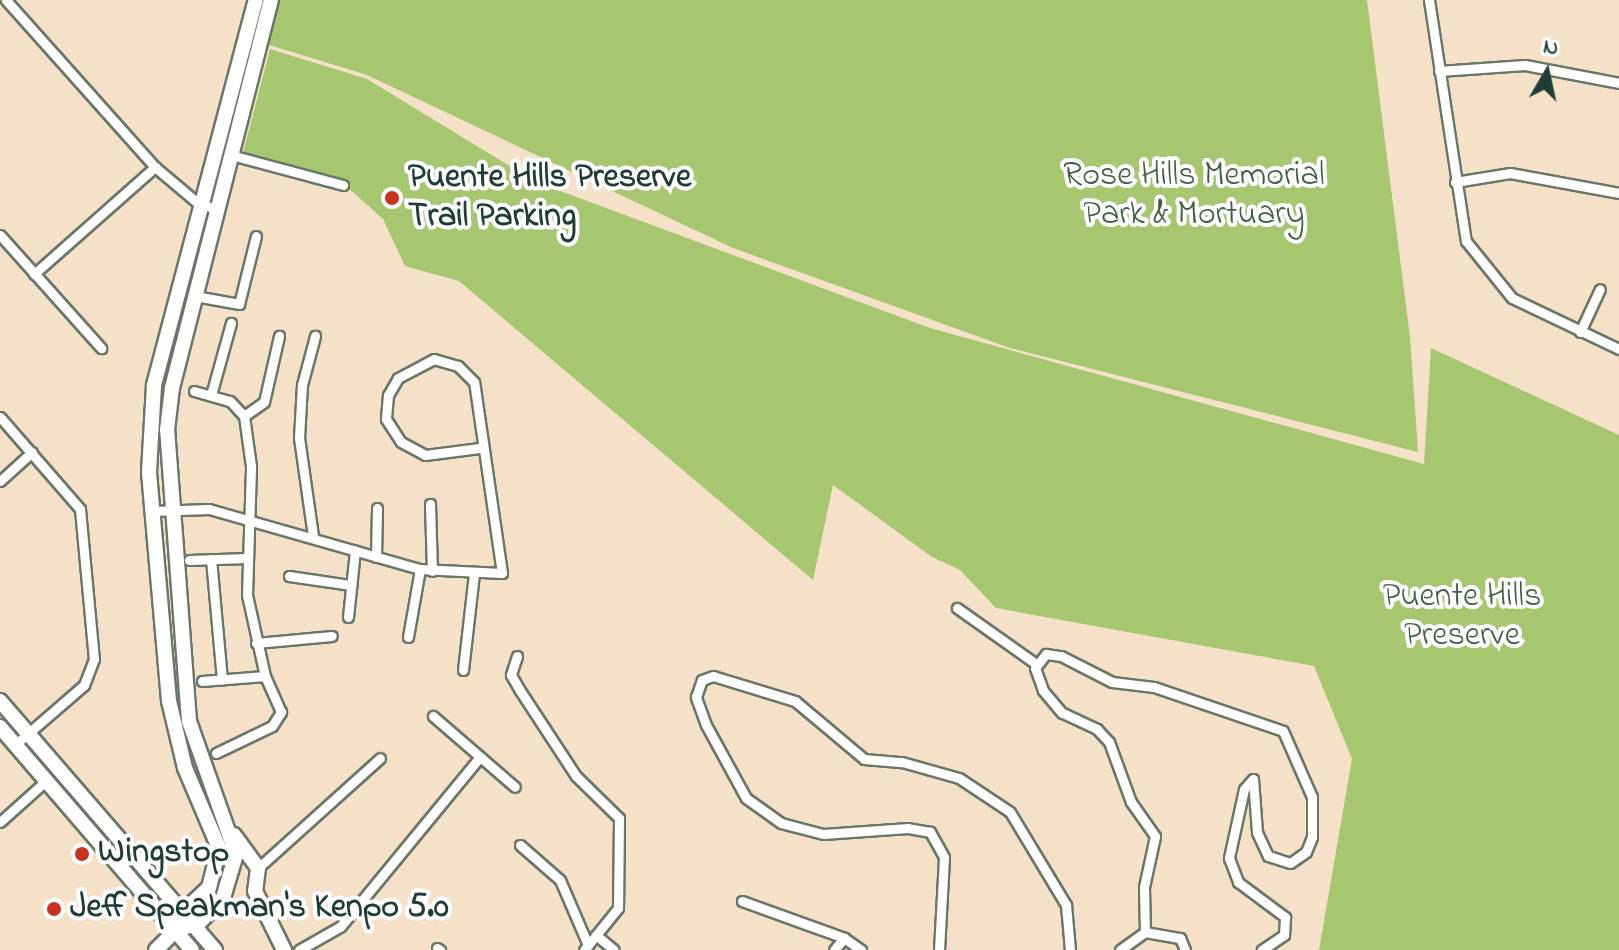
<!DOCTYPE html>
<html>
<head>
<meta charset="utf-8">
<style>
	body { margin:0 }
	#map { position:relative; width:1619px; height:950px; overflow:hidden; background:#f4e1c7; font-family:"Indie Flower",sans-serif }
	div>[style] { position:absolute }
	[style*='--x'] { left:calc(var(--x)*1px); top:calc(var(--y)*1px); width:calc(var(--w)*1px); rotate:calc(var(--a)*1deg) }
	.green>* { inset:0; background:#a6c76f }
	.roads { filter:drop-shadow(2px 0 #6a7667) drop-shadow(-2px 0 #6a7667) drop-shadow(0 2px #6a7667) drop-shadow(0 -2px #6a7667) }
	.street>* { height:9px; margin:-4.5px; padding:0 4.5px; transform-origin:4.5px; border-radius:4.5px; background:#fff }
	.secondary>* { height:14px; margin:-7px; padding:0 7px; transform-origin:7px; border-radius:7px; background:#fff }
	.dots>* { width:22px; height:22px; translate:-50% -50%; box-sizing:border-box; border:4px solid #fff; border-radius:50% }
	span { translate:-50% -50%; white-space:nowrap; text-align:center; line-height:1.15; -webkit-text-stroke:8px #fff; paint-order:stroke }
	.park-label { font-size:34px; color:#416043 }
	.poi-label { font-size:34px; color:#1f3d34; font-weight:700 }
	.left { translate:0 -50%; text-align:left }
	.north { position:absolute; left:1507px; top:32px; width:80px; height:80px; -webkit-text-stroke:6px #fff; paint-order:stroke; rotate:9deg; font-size:22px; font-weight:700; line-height:32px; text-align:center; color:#1f3d34 }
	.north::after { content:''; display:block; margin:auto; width:28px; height:36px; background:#1f3d34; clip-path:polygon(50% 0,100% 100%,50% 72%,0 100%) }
</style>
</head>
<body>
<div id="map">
	<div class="green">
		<i style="clip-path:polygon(279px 0,1367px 0,1410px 337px,1418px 452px,1010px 348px,733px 248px,367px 75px,266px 44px)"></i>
		<i style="clip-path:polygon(270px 49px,367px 79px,536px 182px,930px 328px,1424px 464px,1431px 348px,1619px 435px,1619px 950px,1319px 950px,1352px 759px,1314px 666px,996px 608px,960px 570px,932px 557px,833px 485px,813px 580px,459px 281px,405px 266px,383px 219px,336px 177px,243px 153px)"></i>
	</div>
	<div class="roads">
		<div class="street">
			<i style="--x:6;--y:0;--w:224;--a:48.3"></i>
			<i style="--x:155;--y:167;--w:57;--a:40.1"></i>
			<i style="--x:199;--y:204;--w:20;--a:15"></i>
			<i style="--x:1429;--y:0;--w:244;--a:81.3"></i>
			<i style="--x:1466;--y:241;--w:73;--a:51.1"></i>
			<i style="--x:1512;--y:298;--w:119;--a:25.5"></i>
			<i style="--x:1439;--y:71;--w:86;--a:-4"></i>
			<i style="--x:1525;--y:65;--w:96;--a:10.8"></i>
			<i style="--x:231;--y:155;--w:116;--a:15"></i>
			<i style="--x:1455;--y:182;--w:56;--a:-9.3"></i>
			<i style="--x:1510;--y:173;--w:111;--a:10.4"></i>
			<i style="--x:0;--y:235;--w:152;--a:48.2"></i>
			<i style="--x:34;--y:274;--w:162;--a:-41.5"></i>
			<i style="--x:195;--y:296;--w:45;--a:10.3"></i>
			<i style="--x:239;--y:304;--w:70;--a:-76"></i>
			<i style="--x:1580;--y:332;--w:47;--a:-65.1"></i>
			<i style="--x:194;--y:391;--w:37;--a:16"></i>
			<i style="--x:230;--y:401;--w:21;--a:47"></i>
			<i style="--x:211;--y:395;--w:75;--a:-74.5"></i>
			<i style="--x:244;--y:416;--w:24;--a:-35"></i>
			<i style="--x:264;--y:402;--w:68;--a:-77.2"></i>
			<i style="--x:0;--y:417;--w:122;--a:49"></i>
			<i style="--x:80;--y:509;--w:151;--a:84.7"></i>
			<i style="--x:94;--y:659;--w:28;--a:111"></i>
			<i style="--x:84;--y:685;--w:90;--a:139.1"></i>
			<i style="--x:0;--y:481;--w:43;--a:-42.2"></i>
			<i style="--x:430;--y:504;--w:67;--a:88.3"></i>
			<i style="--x:153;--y:511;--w:56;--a:-2"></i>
			<i style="--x:209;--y:509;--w:219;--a:15.9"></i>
			<i style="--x:420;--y:569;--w:82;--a:2.8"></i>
			<i style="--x:502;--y:573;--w:193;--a:-98.3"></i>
			<i style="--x:474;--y:382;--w:23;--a:-135"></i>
			<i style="--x:458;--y:366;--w:25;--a:-164"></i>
			<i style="--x:434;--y:359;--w:41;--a:152.2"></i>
			<i style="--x:398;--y:378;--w:20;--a:120"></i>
			<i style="--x:388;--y:395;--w:24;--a:95"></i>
			<i style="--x:386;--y:419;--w:27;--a:57"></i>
			<i style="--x:401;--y:442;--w:27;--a:28"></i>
			<i style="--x:425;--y:455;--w:55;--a:-7.3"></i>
			<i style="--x:313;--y:536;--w:99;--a:-98.1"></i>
			<i style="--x:299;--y:438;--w:53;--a:-86.8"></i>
			<i style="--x:302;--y:385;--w:51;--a:-75.1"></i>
			<i style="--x:376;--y:557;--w:49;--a:-88.8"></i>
			<i style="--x:211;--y:559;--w:121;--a:84.8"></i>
			<i style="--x:189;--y:560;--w:58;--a:-2"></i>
			<i style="--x:289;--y:576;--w:63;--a:8.3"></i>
			<i style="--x:957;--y:608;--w:97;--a:35.3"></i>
			<i style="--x:348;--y:617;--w:67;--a:-84"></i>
			<i style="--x:408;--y:637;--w:69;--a:-80"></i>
			<i style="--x:256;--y:643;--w:76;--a:-5.3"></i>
			<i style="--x:517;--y:656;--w:20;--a:108"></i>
			<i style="--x:511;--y:675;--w:16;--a:60"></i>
			<i style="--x:519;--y:689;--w:104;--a:56.8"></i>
			<i style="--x:576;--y:776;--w:60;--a:44.3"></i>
			<i style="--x:619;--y:818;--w:90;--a:90.6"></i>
			<i style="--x:618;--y:908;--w:54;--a:129"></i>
			<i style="--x:463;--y:670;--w:98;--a:-83.5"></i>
			<i style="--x:202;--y:681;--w:63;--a:-4.5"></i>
			<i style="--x:433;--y:716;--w:108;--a:40.9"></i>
			<i style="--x:216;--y:753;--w:62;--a:-25.7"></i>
			<i style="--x:272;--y:726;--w:17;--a:-57"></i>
			<i style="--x:281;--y:712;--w:39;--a:-114"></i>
			<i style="--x:265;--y:676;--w:83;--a:-102.5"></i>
			<i style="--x:247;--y:595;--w:129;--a:-88.2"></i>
			<i style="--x:251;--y:466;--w:50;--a:-98"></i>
			<i style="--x:0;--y:822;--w:64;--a:-41.9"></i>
			<i style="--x:520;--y:845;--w:53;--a:41.2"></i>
			<i style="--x:560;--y:880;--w:71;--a:66.7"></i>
			<i style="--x:258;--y:868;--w:164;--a:-42"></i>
			<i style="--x:742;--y:901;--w:109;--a:19.9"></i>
			<i style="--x:844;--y:938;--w:21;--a:35"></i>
			<i style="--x:1145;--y:932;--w:45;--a:-91.3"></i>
			<i style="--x:1144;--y:887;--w:52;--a:-77.8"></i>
			<i style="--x:1155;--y:836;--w:42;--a:-125.2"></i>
			<i style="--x:1131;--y:802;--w:64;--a:-110.1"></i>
			<i style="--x:1109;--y:742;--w:18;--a:-133"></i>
			<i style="--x:1097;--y:729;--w:38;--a:-155"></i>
			<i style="--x:1062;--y:713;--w:30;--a:-130"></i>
			<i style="--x:1043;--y:690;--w:23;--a:-110"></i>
			<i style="--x:1035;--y:668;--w:18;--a:-52"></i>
			<i style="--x:1046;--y:654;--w:15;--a:8"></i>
			<i style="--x:1061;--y:656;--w:57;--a:27"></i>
			<i style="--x:1112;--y:682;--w:42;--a:6.8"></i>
			<i style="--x:1154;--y:687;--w:136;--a:18.8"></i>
			<i style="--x:1283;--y:731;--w:72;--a:66.3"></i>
			<i style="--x:1312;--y:797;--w:40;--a:90"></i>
			<i style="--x:1312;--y:837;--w:16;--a:112"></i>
			<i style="--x:1306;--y:852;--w:19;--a:145"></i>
			<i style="--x:1290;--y:863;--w:23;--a:-162"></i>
			<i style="--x:1268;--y:856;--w:26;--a:-115"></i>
			<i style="--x:1257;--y:832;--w:53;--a:-94.3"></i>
			<i style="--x:1253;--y:779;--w:13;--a:132"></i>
			<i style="--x:1244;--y:789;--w:71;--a:102.3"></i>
			<i style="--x:1229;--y:858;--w:26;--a:69"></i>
			<i style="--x:1238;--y:882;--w:59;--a:36.7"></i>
			<i style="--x:1285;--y:917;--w:18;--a:93"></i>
			<i style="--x:1284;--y:935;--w:27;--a:146"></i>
			<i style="--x:596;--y:935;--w:23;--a:40"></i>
			<i style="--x:437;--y:948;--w:4;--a:34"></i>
			<i style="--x:299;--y:950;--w:48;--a:-29.7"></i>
			<i style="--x:341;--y:926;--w:219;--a:-50.6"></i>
			<i style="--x:834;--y:950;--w:16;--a:-50"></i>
			<i style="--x:939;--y:950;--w:93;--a:-86.9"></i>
			<i style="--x:944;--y:857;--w:29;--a:-119"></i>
			<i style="--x:930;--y:832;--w:22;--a:-170"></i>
			<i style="--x:908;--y:828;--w:85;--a:176"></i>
			<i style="--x:823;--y:834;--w:43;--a:-165.3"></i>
			<i style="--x:781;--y:823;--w:43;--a:-144.5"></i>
			<i style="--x:746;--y:798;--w:83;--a:-118.7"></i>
			<i style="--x:706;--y:725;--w:30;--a:-110"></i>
			<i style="--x:696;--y:697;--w:18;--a:-71"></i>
			<i style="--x:702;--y:680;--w:12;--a:-20"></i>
			<i style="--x:713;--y:676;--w:86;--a:17"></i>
			<i style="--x:795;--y:701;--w:90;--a:40"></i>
			<i style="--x:864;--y:759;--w:38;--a:5"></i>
			<i style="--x:902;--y:762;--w:59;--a:15.7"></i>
			<i style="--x:959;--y:778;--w:61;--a:33.7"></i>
			<i style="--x:1010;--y:812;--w:109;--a:58.9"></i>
			<i style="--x:1066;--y:905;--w:45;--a:84.9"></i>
			<i style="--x:1120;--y:950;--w:31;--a:-36"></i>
			<i style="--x:1145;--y:932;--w:36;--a:10"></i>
			<i style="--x:1180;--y:938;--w:13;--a:67"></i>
		</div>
		<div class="secondary">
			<i style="--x:0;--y:701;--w:329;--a:49.2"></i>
			<i style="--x:0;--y:727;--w:294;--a:49.3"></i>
			<i style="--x:234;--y:835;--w:41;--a:54"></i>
			<i style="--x:258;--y:868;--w:23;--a:97"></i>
			<i style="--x:255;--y:891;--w:66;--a:63.8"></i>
			<i style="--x:178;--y:928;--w:19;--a:-9"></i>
			<i style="--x:197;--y:925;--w:37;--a:-46"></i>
			<i style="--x:223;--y:898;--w:46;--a:-73.5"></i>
			<i style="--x:236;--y:854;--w:141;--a:-109.5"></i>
			<i style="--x:189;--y:721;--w:292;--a:-94.3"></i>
			<i style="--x:167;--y:430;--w:42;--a:-83.2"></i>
			<i style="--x:172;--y:388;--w:400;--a:-75.7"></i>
			<i style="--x:156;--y:950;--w:31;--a:-45"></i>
			<i style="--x:178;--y:928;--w:19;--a:-69"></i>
			<i style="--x:185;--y:910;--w:33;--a:-43"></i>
			<i style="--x:209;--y:888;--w:41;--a:-76"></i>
			<i style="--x:219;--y:848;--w:87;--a:-113"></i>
			<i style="--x:185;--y:768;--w:69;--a:-103.4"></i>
			<i style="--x:169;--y:701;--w:230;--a:-95"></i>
			<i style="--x:149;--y:472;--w:87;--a:-86.7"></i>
			<i style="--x:154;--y:385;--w:398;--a:-75.2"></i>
		</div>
	</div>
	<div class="dots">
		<i style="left:392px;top:198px;background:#c8321e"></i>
		<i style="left:82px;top:854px;background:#c8321e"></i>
		<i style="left:54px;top:909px;background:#c8321e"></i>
	</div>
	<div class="park-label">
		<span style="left:1194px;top:196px">Rose Hills Memorial<br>Park &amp; Mortuary</span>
		<span style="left:1462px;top:617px">Puente Hills<br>Preserve</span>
	</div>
	<div class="poi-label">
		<span class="left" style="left:408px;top:198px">Puente Hills Preserve<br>Trail Parking</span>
		<span class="left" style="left:98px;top:854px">Wingstop</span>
		<span class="left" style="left:70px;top:909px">Jeff Speakman's Kenpo 5.0</span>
	</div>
	<div class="north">N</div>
</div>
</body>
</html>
